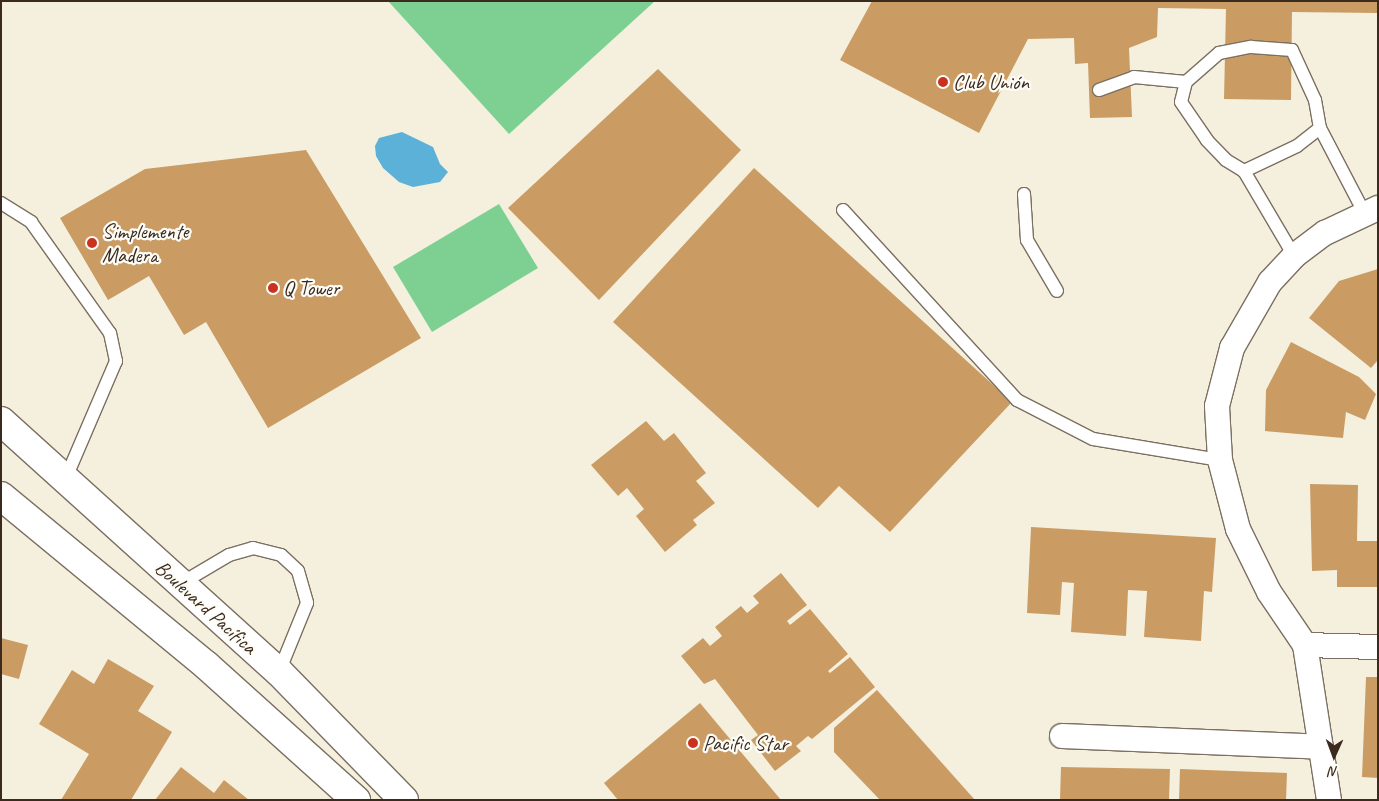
<!DOCTYPE html>
<html>
<head>
<meta charset="utf-8">
<style>
	body { margin:0 }
	#map { position:relative; width:1379px; height:801px; overflow:hidden; background:#f4f0dd; font-family:Caveat,sans-serif }
	div>[style] { position:absolute }
	[style*='--x'] { left:calc(var(--x)*1px); top:calc(var(--y)*1px); width:calc(var(--w)*1px); rotate:calc(var(--a)*1deg) }
	.green>* { inset:0; background:#7dd092 }
	.water>* { inset:0; background:#5cb1d8 }
	.building>* { inset:0; background:#ca9c64 }
	.roads { filter:drop-shadow(1px 0 #7c6f61) drop-shadow(-1px 0 #7c6f61) drop-shadow(0 1px #7c6f61) drop-shadow(0 -1px #7c6f61) }
	.service>* { height:12px; margin:-6px; padding:0 6px; transform-origin:6px; border-radius:6px; background:#fff }
	.minor>* { height:24px; margin:-12px; padding:0 12px; transform-origin:12px; border-radius:12px; background:#fff }
	.tertiary>* { height:28px; margin:-14px; padding:0 14px; transform-origin:14px; border-radius:14px; background:#fff }
	.dots>* { width:14px; height:14px; translate:-50% -50%; box-sizing:border-box; border:2px solid #fdfcf7; border-radius:50% }
	span { translate:-50% -50%; white-space:nowrap; text-align:center; line-height:1.15; -webkit-text-stroke:4.5px #fdfcf7; paint-order:stroke }
	.poi-label { font-size:21px; color:#3b2a1e }
	.left { translate:0 -50%; text-align:left }
	.street-label { font-size:21px; color:#3b2a1e }
	.frame { position:absolute; inset:0; border:2px solid #3b2a1e; pointer-events:none }
	.north { position:absolute; left:1309px; top:731px; width:50px; height:50px; -webkit-text-stroke:4px #fdfcf7; paint-order:stroke; rotate:182deg; font-size:14px; font-weight:700; line-height:20px; text-align:center; color:#3b2a1e }
	.north::after { content:''; display:block; margin:auto; width:18px; height:22px; background:#3b2a1e; clip-path:polygon(50% 0,100% 100%,50% 72%,0 100%) }
</style>
</head>
<body>
<div id="map">
	<div class="green">
		<i style="clip-path:polygon(388px 1px,655px 1px,509px 134px)"></i>
		<i style="clip-path:polygon(499px 204px,538px 268px,432px 332px,393px 267px)"></i>
	</div>
	<div class="water">
		<i style="clip-path:polygon(402px 132px,433px 147px,440px 164px,448px 172px,440px 182px,413px 187px,399px 182px,383px 168px,376px 156px,375px 146px,379px 138px)"></i>
	</div>
	<div class="building">
		<i style="clip-path:polygon(872px 1px,1378px 1px,1378px 13px,1292px 12px,1291px 100px,1224px 99px,1226px 9px,1158px 8px,1157px 37px,1129px 48px,1132px 117px,1090px 118px,1088px 63px,1075px 64px,1074px 38px,1028px 39px,979px 133px,840px 60px)"></i>
		<i style="clip-path:polygon(658px 69px,741px 150px,599px 300px,508px 208px)"></i>
		<i style="clip-path:polygon(306px 150px,421px 338px,268px 428px,206px 322px,184px 335px,149px 276px,108px 300px,60px 218px,145px 169px)"></i>
		<i style="clip-path:polygon(754px 168px,1012px 402px,890px 532px,839px 486px,818px 508px,613px 322px)"></i>
		<i style="clip-path:polygon(1378px 269px,1378px 360px,1371px 368px,1309px 318px,1339px 281px)"></i>
		<i style="clip-path:polygon(1291px 342px,1359px 377px,1376px 394px,1365px 420px,1346px 412px,1343px 438px,1265px 431px,1266px 390px)"></i>
		<i style="clip-path:polygon(646px 421px,664px 441px,674px 433px,706px 473px,696px 481px,715px 503px,693px 520px,697px 525px,665px 552px,636px 516px,644px 509px,627px 488px,618px 496px,591px 465px)"></i>
		<i style="clip-path:polygon(1310px 484px,1358px 485px,1357px 541px,1378px 541px,1378px 587px,1337px 587px,1337px 570px,1312px 571px)"></i>
		<i style="clip-path:polygon(1031px 527px,1216px 538px,1212px 592px,1204px 591px,1201px 641px,1144px 637px,1147px 591px,1128px 590px,1126px 636px,1071px 632px,1074px 583px,1062px 582px,1060px 615px,1027px 613px)"></i>
		<i style="clip-path:polygon(781px 573px,807px 605px,787px 621px,790px 625px,810px 609px,848px 654px,828px 671px,830px 673px,850px 657px,875px 687px,812px 739px,808px 736px,796px 746px,801px 751px,775px 771px,751px 740px,758px 735px,715px 679px,704px 684px,681px 656px,703px 638px,710px 646px,722px 636px,715px 627px,741px 606px,747px 613px,759px 603px,753px 596px)"></i>
		<i style="clip-path:polygon(1px 638px,28px 645px,19px 679px,1px 674px)"></i>
		<i style="clip-path:polygon(108px 659px,154px 686px,138px 711px,172px 732px,131px 800px,61px 800px,89px 754px,39px 724px,72px 670px,94px 684px)"></i>
		<i style="clip-path:polygon(1366px 677px,1378px 677px,1378px 778px,1362px 777px)"></i>
		<i style="clip-path:polygon(877px 690px,975px 800px,880px 800px,834px 752px,834px 728px)"></i>
		<i style="clip-path:polygon(700px 703px,781px 800px,618px 800px,604px 783px)"></i>
		<i style="clip-path:polygon(181px 767px,214px 793px,224px 780px,249px 800px,155px 800px)"></i>
		<i style="clip-path:polygon(1061px 767px,1170px 769px,1169px 800px,1060px 800px)"></i>
		<i style="clip-path:polygon(1180px 769px,1287px 773px,1286px 800px,1179px 800px)"></i>
	</div>
	<div class="roads">
		<div class="service">
			<i style="--x:1099;--y:90;--w:37;--a:-20"></i>
			<i style="--x:1134;--y:77;--w:52;--a:5.5"></i>
			<i style="--x:1320;--y:128;--w:29;--a:142"></i>
			<i style="--x:1297;--y:146;--w:59;--a:154.7"></i>
			<i style="--x:1244;--y:171;--w:21;--a:-149"></i>
			<i style="--x:1226;--y:160;--w:28;--a:-134"></i>
			<i style="--x:1207;--y:140;--w:46;--a:-124.4"></i>
			<i style="--x:1181;--y:102;--w:21;--a:-76"></i>
			<i style="--x:1186;--y:82;--w:44;--a:-41.3"></i>
			<i style="--x:1219;--y:53;--w:33;--a:-11"></i>
			<i style="--x:1251;--y:47;--w:41;--a:4.2"></i>
			<i style="--x:1292;--y:50;--w:55;--a:65.3"></i>
			<i style="--x:1315;--y:100;--w:28;--a:80"></i>
			<i style="--x:1320;--y:128;--w:95;--a:62.4"></i>
			<i style="--x:1244;--y:171;--w:99;--a:59.5"></i>
			<i style="--x:1024;--y:194;--w:46;--a:86.3"></i>
			<i style="--x:1027;--y:240;--w:59;--a:59.5"></i>
			<i style="--x:1;--y:203;--w:36;--a:32"></i>
			<i style="--x:31;--y:222;--w:136;--a:54.6"></i>
			<i style="--x:110;--y:333;--w:29;--a:78"></i>
			<i style="--x:116;--y:361;--w:129;--a:113.2"></i>
			<i style="--x:843;--y:210;--w:258;--a:47.5"></i>
			<i style="--x:1017;--y:400;--w:85;--a:27.2"></i>
			<i style="--x:1093;--y:439;--w:129;--a:9.4"></i>
			<i style="--x:180;--y:584;--w:57;--a:-30.6"></i>
			<i style="--x:229;--y:555;--w:25;--a:-16"></i>
			<i style="--x:253;--y:548;--w:29;--a:14"></i>
			<i style="--x:281;--y:555;--w:23;--a:43"></i>
			<i style="--x:298;--y:571;--w:33;--a:74"></i>
			<i style="--x:307;--y:603;--w:74;--a:112.1"></i>
		</div>
		<div class="minor">
			<i style="--x:1305;--y:645;--w:73;--a:1.6"></i>
			<i style="--x:1062;--y:736;--w:259;--a:2.4"></i>
			<i style="--x:1329;--y:800;--w:157;--a:-98.8"></i>
			<i style="--x:1305;--y:645;--w:64;--a:-124.2"></i>
			<i style="--x:1269;--y:592;--w:70;--a:-116.2"></i>
			<i style="--x:1238;--y:529;--w:71;--a:-104.6"></i>
			<i style="--x:1220;--y:460;--w:54;--a:-93.2"></i>
			<i style="--x:1217;--y:406;--w:60;--a:-75.5"></i>
			<i style="--x:1232;--y:348;--w:76;--a:-60.1"></i>
			<i style="--x:1270;--y:282;--w:35;--a:-47"></i>
			<i style="--x:1294;--y:256;--w:39;--a:-37"></i>
			<i style="--x:1325;--y:233;--w:59;--a:-25.3"></i>
		</div>
		<div class="tertiary">
			<i style="--x:1;--y:421;--w:375;--a:42.1"></i>
			<i style="--x:279;--y:672;--w:179;--a:45.7"></i>
			<i style="--x:1;--y:496;--w:266;--a:39.5"></i>
			<i style="--x:206;--y:665;--w:202;--a:42"></i>
		</div>
	</div>
	<div class="dots">
		<i style="left:943px;top:82px;background:#c8321e"></i>
		<i style="left:92px;top:243px;background:#c8321e"></i>
		<i style="left:273px;top:288px;background:#c8321e"></i>
		<i style="left:693px;top:743px;background:#c8321e"></i>
	</div>
	<div class="poi-label">
		<span class="left" style="left:953px;top:82px">Club Unión</span>
		<span class="left" style="left:102px;top:243px">Simplemente<br>Madera</span>
		<span class="left" style="left:283px;top:288px">Q Tower</span>
		<span class="left" style="left:703px;top:743px">Pacific Star</span>
	</div>
	<div class="street-label">
		<span style="left:206px;top:607px;rotate:42deg">Boulevard Pacífica</span>
	</div>
	<div class="frame"></div>
	<div class="north">N</div>
</div>
</body>
</html>
